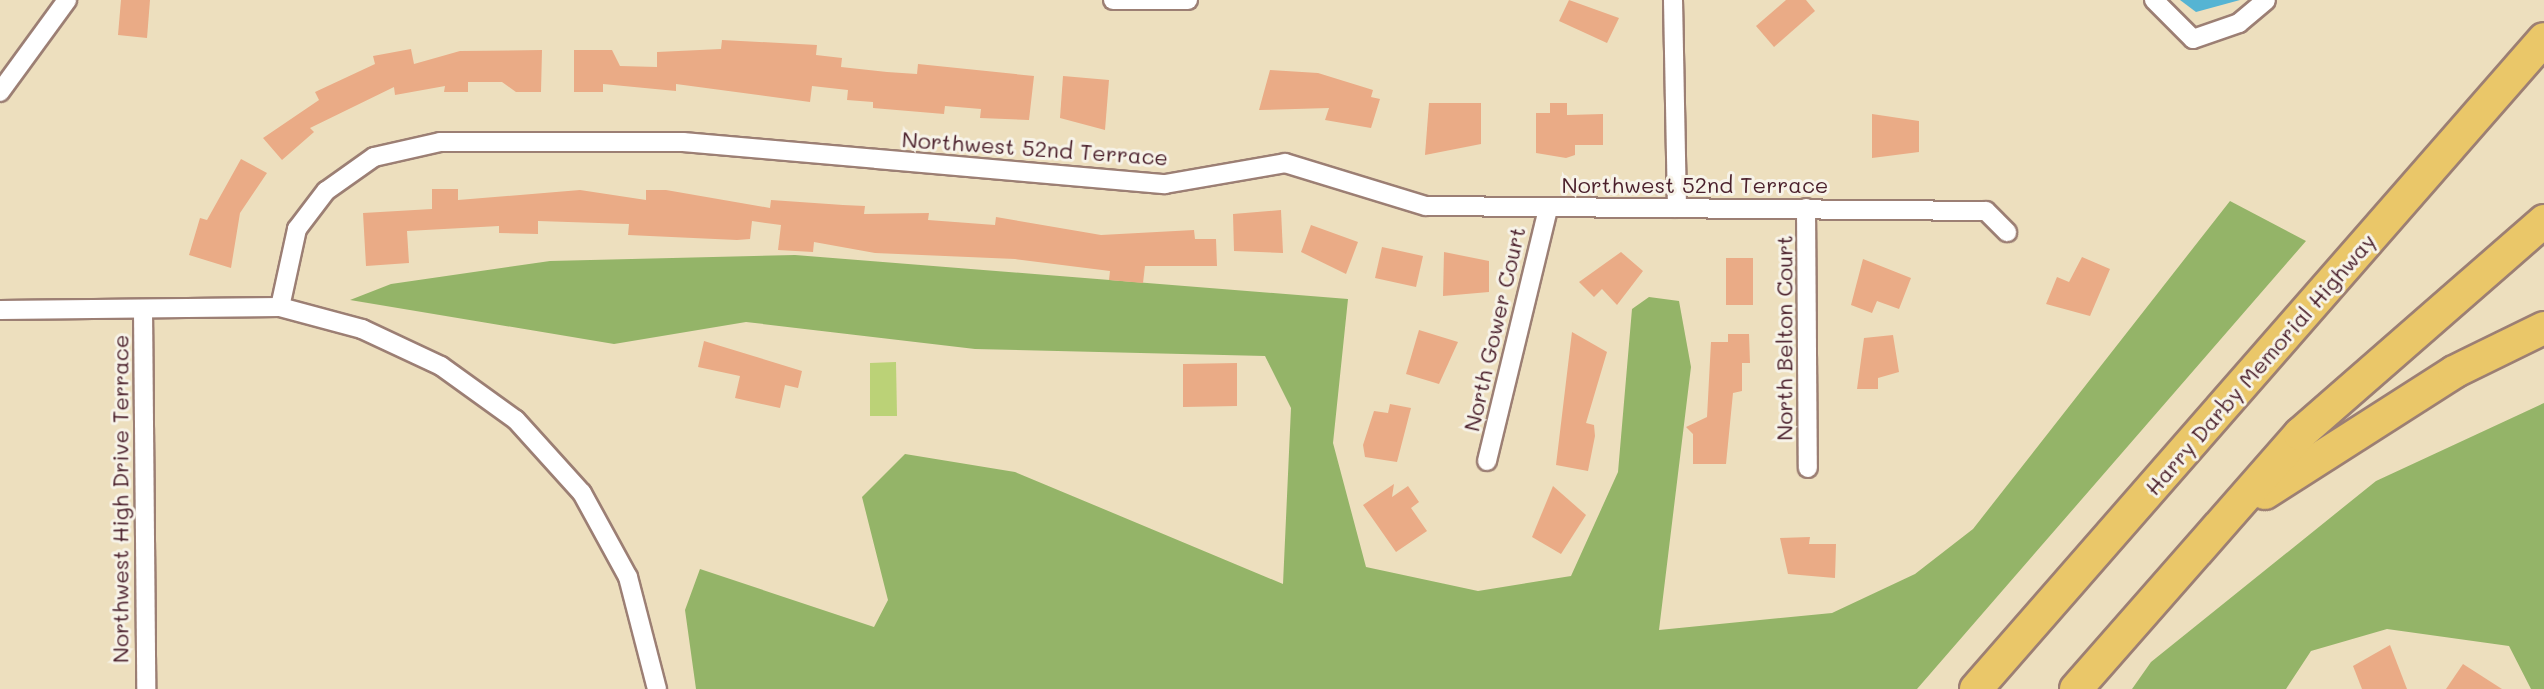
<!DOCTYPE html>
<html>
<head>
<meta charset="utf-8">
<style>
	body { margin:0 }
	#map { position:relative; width:2544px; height:689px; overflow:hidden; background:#eddfbe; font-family:Mali,sans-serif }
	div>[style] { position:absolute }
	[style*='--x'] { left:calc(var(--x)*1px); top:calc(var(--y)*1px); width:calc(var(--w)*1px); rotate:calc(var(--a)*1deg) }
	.green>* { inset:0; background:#bbd277 }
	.forest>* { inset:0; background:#94b468 }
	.water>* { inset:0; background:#55b4d3 }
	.building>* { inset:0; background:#eaab86 }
	.roads { filter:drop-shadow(2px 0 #9c7f74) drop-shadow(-2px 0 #9c7f74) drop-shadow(0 2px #9c7f74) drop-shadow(0 -2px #9c7f74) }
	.minor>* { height:18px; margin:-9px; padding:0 9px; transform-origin:9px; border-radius:9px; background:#fff }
	.motorway>* { height:32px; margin:-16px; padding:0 16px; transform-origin:16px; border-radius:16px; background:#eac769 }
	span { translate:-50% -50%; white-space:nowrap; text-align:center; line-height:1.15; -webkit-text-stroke:6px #f7f3e8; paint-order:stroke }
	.street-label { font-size:22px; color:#4a1f2b }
</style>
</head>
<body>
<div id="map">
	<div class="green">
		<i style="clip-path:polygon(896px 362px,897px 416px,870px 416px,870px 363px)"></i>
	</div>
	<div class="forest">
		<i style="clip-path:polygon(2230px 201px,2306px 241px,1917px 689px,696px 689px,685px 610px,700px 569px,874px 627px,888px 600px,862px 497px,905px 454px,1015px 472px,1283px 584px,1291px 408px,1265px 356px,975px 349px,746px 322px,614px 344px,350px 300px,391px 284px,550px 261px,795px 255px,1348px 299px,1333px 443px,1366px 567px,1478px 591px,1571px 576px,1618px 472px,1632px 309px,1649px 297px,1679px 301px,1691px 367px,1659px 630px,1832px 613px,1915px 574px,1973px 529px)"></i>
		<i style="clip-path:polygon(2544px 403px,2544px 689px,2531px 689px,2509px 646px,2387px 629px,2311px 651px,2286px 689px,2132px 689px,2151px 662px,2376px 481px)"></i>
	</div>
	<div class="water">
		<i style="clip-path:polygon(2180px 0,2240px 0,2196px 12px)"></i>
	</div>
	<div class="building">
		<i style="clip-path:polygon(121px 0,150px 0,147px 38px,118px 35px)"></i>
		<i style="clip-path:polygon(1569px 0,1619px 18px,1607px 43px,1559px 21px)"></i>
		<i style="clip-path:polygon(1786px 0,1806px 0,1815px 11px,1774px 47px,1756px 26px)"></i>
		<i style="clip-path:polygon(722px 40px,817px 45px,816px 55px,842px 58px,841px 67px,887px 72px,917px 74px,918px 64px,1034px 76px,1029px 120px,980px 118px,981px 109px,945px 106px,944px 114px,873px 108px,873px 102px,847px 100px,848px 90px,812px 86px,810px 102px,676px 84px,676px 91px,603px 84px,603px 92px,574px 92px,574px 50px,612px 50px,620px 66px,657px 67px,657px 52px,721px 49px)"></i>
		<i style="clip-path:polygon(411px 49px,414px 64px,460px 51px,542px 50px,541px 92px,516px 92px,502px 82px,468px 82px,468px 92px,444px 92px,445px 86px,395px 95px,394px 87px,310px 128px,314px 132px,282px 160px,263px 138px,319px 100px,315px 92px,375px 64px,373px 56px)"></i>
		<i style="clip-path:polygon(1270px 70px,1318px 73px,1373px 90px,1371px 97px,1380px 99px,1371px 128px,1325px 120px,1329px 108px,1259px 110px)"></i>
		<i style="clip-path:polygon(1063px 76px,1109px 80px,1105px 130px,1060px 118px)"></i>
		<i style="clip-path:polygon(1429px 103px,1481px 103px,1481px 144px,1425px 155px)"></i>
		<i style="clip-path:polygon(1550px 103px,1567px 103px,1567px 115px,1603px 114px,1603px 145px,1575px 145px,1575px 155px,1566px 158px,1536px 153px,1536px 113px,1550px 113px)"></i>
		<i style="clip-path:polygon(1872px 114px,1919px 121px,1919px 152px,1872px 158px)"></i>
		<i style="clip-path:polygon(241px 159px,267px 173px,240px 213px,231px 268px,189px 255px,200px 218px,207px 220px)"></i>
		<i style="clip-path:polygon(432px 189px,458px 189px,458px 200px,580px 190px,646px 200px,646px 190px,666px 190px,770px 208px,771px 200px,843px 205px,865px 206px,864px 214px,929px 213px,928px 220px,995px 225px,996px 217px,1101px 235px,1194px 230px,1195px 239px,1216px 239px,1217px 266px,1145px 266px,1143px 283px,1109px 280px,1110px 271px,1015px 259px,875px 253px,814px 242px,813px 252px,778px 250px,781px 225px,752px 221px,750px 239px,737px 240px,628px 235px,629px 224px,538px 221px,538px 234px,499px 233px,499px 226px,407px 231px,409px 263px,366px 266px,363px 213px,432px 209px)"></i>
		<i style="clip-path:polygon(1281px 210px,1283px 253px,1234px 251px,1233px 214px)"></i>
		<i style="clip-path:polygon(1311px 225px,1358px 242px,1346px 274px,1301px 252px)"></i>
		<i style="clip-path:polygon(1382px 247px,1423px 256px,1416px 287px,1375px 278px)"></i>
		<i style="clip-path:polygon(1444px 252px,1489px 261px,1489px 292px,1443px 296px)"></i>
		<i style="clip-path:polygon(1621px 252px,1643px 271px,1617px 305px,1602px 289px,1594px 297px,1579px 282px)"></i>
		<i style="clip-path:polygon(2082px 257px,2110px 269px,2090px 316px,2046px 304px,2057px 277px,2069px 282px)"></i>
		<i style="clip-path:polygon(1726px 258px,1753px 258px,1753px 305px,1726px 305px)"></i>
		<i style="clip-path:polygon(1863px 259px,1911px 278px,1899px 309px,1877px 301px,1872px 313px,1851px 305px)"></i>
		<i style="clip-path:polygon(1419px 330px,1458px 342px,1439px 384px,1406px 374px)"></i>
		<i style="clip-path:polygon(1572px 332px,1607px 352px,1586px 423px,1594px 425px,1595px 436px,1588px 471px,1556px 465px)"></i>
		<i style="clip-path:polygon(1728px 334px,1749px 334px,1750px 363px,1742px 363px,1742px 391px,1733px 393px,1726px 464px,1693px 464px,1693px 434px,1686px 427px,1707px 417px,1711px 342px,1728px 342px)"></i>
		<i style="clip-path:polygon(1893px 335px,1899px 372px,1878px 378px,1878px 389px,1857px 389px,1864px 338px)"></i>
		<i style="clip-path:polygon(704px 341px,802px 371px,798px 388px,785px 385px,780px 408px,735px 398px,740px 376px,698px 367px)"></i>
		<i style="clip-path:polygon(1237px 363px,1237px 406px,1183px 407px,1183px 364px)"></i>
		<i style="clip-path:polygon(1390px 404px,1411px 408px,1397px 462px,1365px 457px,1363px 445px,1374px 411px,1388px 413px)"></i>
		<i style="clip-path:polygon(1394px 484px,1392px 497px,1408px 486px,1419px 502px,1411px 508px,1427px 531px,1396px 552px,1363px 505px)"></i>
		<i style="clip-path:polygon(1553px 486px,1586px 515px,1561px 554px,1532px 537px)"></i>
		<i style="clip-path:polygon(1810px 537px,1809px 544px,1836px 544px,1835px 578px,1788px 574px,1780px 538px)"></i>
		<i style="clip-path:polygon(2390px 645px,2407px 689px,2362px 689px,2353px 666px)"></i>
		<i style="clip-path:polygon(2463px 664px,2502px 689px,2446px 689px)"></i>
	</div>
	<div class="roads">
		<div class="minor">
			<i style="--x:1113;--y:0;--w:75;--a:0"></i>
			<i style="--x:1673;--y:0;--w:208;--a:88.9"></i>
			<i style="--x:2154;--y:0;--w:55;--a:45"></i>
			<i style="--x:2193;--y:39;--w:49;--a:-19.2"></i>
			<i style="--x:2239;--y:23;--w:35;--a:-40"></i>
			<i style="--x:0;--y:92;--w:114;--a:-53.9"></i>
			<i style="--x:1806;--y:208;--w:260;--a:89.6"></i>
			<i style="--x:280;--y:307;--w:80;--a:-77.7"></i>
			<i style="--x:297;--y:229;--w:48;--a:-52.7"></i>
			<i style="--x:326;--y:191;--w:59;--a:-35.3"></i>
			<i style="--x:374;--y:157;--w:68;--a:-12.8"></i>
			<i style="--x:440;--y:142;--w:243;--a:0"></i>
			<i style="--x:683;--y:142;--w:484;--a:5"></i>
			<i style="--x:1165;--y:184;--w:122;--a:-9.9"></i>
			<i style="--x:1285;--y:163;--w:147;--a:17"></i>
			<i style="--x:1426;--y:206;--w:560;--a:0.51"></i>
			<i style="--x:1986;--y:211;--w:30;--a:45"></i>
			<i style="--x:143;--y:309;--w:380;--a:89.5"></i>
			<i style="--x:0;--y:310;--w:280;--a:-0.6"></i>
			<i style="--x:280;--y:307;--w:85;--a:15"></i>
			<i style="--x:362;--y:329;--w:87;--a:25.1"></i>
			<i style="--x:441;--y:366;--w:92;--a:35.8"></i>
			<i style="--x:516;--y:420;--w:98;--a:47.9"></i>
			<i style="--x:582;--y:493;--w:96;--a:61.3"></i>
			<i style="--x:628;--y:577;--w:116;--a:75.5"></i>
			<i style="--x:1487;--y:461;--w:260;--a:-76.4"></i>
		</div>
		<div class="motorway">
			<i style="--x:2265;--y:493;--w:224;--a:-32.6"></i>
			<i style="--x:2454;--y:372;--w:100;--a:-26.1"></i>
			<i style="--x:1976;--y:689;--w:863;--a:-48.85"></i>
			<i style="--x:2076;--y:689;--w:339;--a:-48.7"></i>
			<i style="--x:2300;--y:434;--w:324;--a:-41.1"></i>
		</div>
	</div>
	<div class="street-label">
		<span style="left:1035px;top:148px;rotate:4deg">Northwest 52nd Terrace</span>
		<span style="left:1695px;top:185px">Northwest 52nd Terrace</span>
		<span style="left:1494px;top:329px;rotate:-77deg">North Gower Court</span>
		<span style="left:1784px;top:338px;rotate:-90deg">North Belton Court</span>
		<span style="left:2260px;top:364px;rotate:-49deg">Harry Darby Memorial Highway</span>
		<span style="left:120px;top:499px;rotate:-90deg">Northwest High Drive Terrace</span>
	</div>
</div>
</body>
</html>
